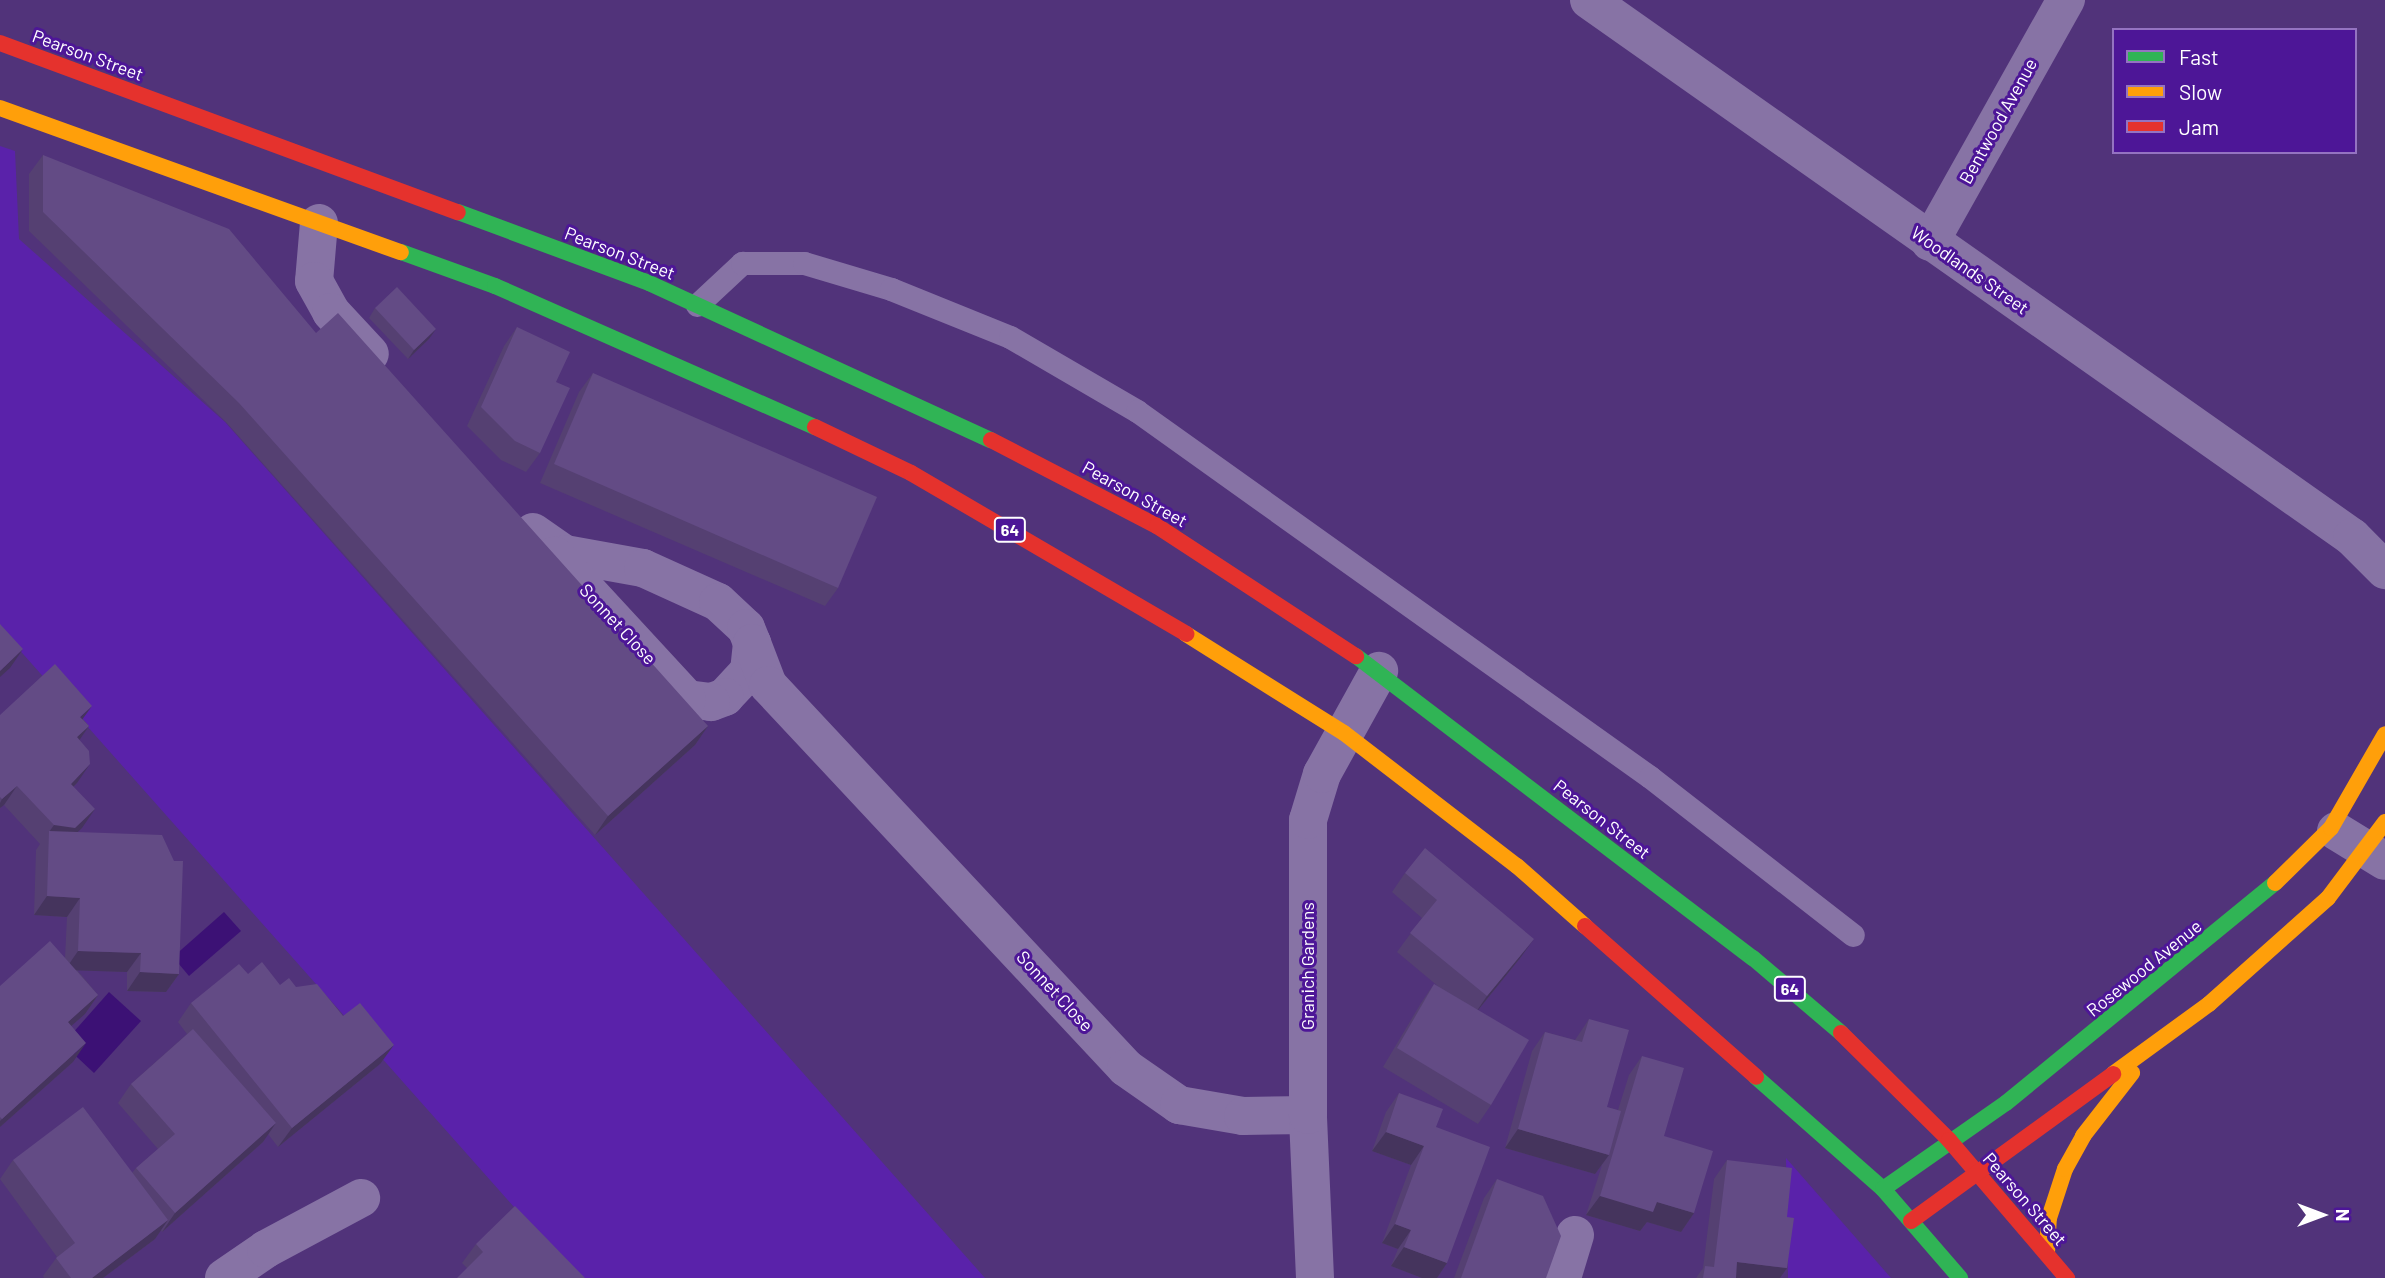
<!DOCTYPE html>
<html>
<head>
<meta charset="utf-8">
<style>
	body { margin:0 }
	#map { position:relative; width:2385px; height:1278px; overflow:hidden; background:#51337a; font-family:Barlow,sans-serif }
	div>[style] { position:absolute }
	[style*='--x'] { left:calc(var(--x)*1px); top:calc(var(--y)*1px); width:calc(var(--w)*1px); rotate:calc(var(--a)*1deg) }
	.green>* { inset:0; background:#5a22aa }
	.water>* { inset:0; background:#3c1175 }
	.lane>* { height:23px; margin:-11.5px; padding:0 11.5px; transform-origin:11.5px; border-radius:11.5px; background:#8773a5 }
	.street>* { height:38px; margin:-19px; padding:0 19px; transform-origin:19px; border-radius:19px; background:#8773a5 }
	.fast>* { height:16px; margin:-8px; padding:0 8px; transform-origin:8px; border-radius:8px; background:#30b455 }
	.slow>* { height:16px; margin:-8px; padding:0 8px; transform-origin:8px; border-radius:8px; background:#ff9f0a }
	.jam>* { height:16px; margin:-8px; padding:0 8px; transform-origin:8px; border-radius:8px; background:#e5322d }
	.wall>* { inset:0; background:#554072 }
	.shaded-wall>* { inset:0; background:#45345d }
	.building>* { inset:0; background:#634b85 }
	span { translate:-50% -50%; white-space:nowrap; text-align:center; line-height:1.15; -webkit-text-stroke:6px #4d1697; paint-order:stroke }
	.shield-label span { padding:2px 5px; background:#4d1697; border:2px solid; border-radius:5px; -webkit-text-stroke-width:0 }
	.shield-label { font-size:16px; color:#fff; font-weight:700 }
	.street-label { font-size:18px; color:#fff }
	.legend { position:absolute; left:2112px; top:28px; width:245px; height:126px; box-sizing:border-box; background:#4d1697; border:2px solid #9473c1; margin:0; padding:9px 12px; list-style:none; font-size:21px; color:#fff }
	.legend li { display:flex; align-items:center; gap:14px; height:35px }
	.legend b { width:35px; border:2px solid #9473c1 }
	.north { position:absolute; left:2287px; top:1180px; width:70px; height:70px; -webkit-text-stroke:5px #4d1697; paint-order:stroke; rotate:90deg; font-size:19px; font-weight:700; line-height:28px; text-align:center; color:#fff }
	.north::after { content:''; display:block; margin:auto; width:24px; height:32px; background:#fff; clip-path:polygon(50% 0,100% 100%,50% 72%,0 100%) }
</style>
</head>
<body>
<div id="map">
	<div class="green">
		<i style="clip-path:polygon(0 146px,15px 151px,19px 239px,225px 422px,985px 1278px,577px 1278px,0 628px)"></i>
		<i style="clip-path:polygon(1786px 1158px,1891px 1278px,1788px 1278px)"></i>
	</div>
	<div class="water">
		<i style="clip-path:polygon(224px 912px,241px 931px,189px 976px,173px 957px)"></i>
		<i style="clip-path:polygon(109px 992px,141px 1021px,94px 1073px,63px 1044px)"></i>
	</div>
	<div class="lane">
		<i style="--x:697;--y:305;--w:62;--a:-43"></i>
		<i style="--x:742;--y:263;--w:62;--a:0"></i>
		<i style="--x:804;--y:263;--w:91;--a:16.6"></i>
		<i style="--x:891;--y:289;--w:128;--a:22"></i>
		<i style="--x:1010;--y:337;--w:147;--a:30.2"></i>
		<i style="--x:1137;--y:411;--w:630;--a:35.51"></i>
		<i style="--x:1650;--y:777;--w:257;--a:37.9"></i>
	</div>
	<div class="street">
		<i style="--x:1589;--y:0;--w:933;--a:35.14"></i>
		<i style="--x:2352;--y:537;--w:47;--a:45"></i>
		<i style="--x:319;--y:223;--w:58;--a:94.9"></i>
		<i style="--x:314;--y:281;--w:35;--a:61"></i>
		<i style="--x:331;--y:312;--w:57;--a:47.1"></i>
		<i style="--x:1930;--y:242;--w:278;--a:-60.7"></i>
		<i style="--x:533;--y:532;--w:39;--a:35"></i>
		<i style="--x:565;--y:554;--w:79;--a:10.2"></i>
		<i style="--x:643;--y:568;--w:82;--a:24.4"></i>
		<i style="--x:718;--y:602;--w:38;--a:43"></i>
		<i style="--x:746;--y:628;--w:16;--a:68"></i>
		<i style="--x:752;--y:643;--w:28;--a:96"></i>
		<i style="--x:749;--y:671;--w:35;--a:133"></i>
		<i style="--x:725;--y:697;--w:15;--a:160"></i>
		<i style="--x:711;--y:702;--w:24;--a:-173"></i>
		<i style="--x:687;--y:699;--w:195;--a:-132.7"></i>
		<i style="--x:752;--y:643;--w:45;--a:69.1"></i>
		<i style="--x:768;--y:685;--w:524;--a:46.93"></i>
		<i style="--x:1126;--y:1068;--w:65;--a:34.9"></i>
		<i style="--x:1179;--y:1105;--w:65;--a:9.8"></i>
		<i style="--x:1243;--y:1116;--w:65;--a:-0.9"></i>
		<i style="--x:2336;--y:831;--w:57;--a:31.5"></i>
		<i style="--x:224;--y:1278;--w:51;--a:-34.6"></i>
		<i style="--x:266;--y:1249;--w:108;--a:-28.2"></i>
		<i style="--x:1315;--y:1278;--w:163;--a:-92.5"></i>
		<i style="--x:1308;--y:1115;--w:295;--a:-90"></i>
		<i style="--x:1308;--y:820;--w:48;--a:-73.1"></i>
		<i style="--x:1322;--y:774;--w:118;--a:-61"></i>
		<i style="--x:1562;--y:1278;--w:45;--a:-73.2"></i>
	</div>
	<div class="fast">
		<i style="--x:458;--y:212;--w:204;--a:20.4"></i>
		<i style="--x:649;--y:283;--w:376;--a:24.7"></i>
		<i style="--x:401;--y:252;--w:100;--a:19.9"></i>
		<i style="--x:495;--y:286;--w:350;--a:23.8"></i>
		<i style="--x:1356;--y:656;--w:499;--a:37.3"></i>
		<i style="--x:1753;--y:958;--w:116;--a:40.4"></i>
		<i style="--x:1756;--y:1077;--w:169;--a:41.4"></i>
		<i style="--x:1883;--y:1189;--w:118;--a:49.1"></i>
		<i style="--x:1883;--y:1189;--w:150;--a:-35"></i>
		<i style="--x:2006;--y:1103;--w:348;--a:-39.3"></i>
	</div>
	<div class="slow">
		<i style="--x:0;--y:108;--w:426;--a:19.8"></i>
		<i style="--x:1186;--y:634;--w:186;--a:32.1"></i>
		<i style="--x:1344;--y:733;--w:218;--a:37.6"></i>
		<i style="--x:1517;--y:866;--w:91;--a:41.4"></i>
		<i style="--x:2275;--y:883;--w:78;--a:-44.5"></i>
		<i style="--x:2331;--y:828;--w:108;--a:-60.1"></i>
		<i style="--x:2113;--y:1074;--w:119;--a:-36.1"></i>
		<i style="--x:2209;--y:1004;--w:159;--a:-41.7"></i>
		<i style="--x:2328;--y:898;--w:95;--a:-53.1"></i>
		<i style="--x:2047;--y:1253;--w:35;--a:-87"></i>
		<i style="--x:2049;--y:1218;--w:52;--a:-71.9"></i>
		<i style="--x:2065;--y:1169;--w:38;--a:-61"></i>
		<i style="--x:2083;--y:1136;--w:80;--a:-52.1"></i>
	</div>
	<div class="jam">
		<i style="--x:0;--y:43;--w:488;--a:20.3"></i>
		<i style="--x:815;--y:427;--w:106;--a:25.6"></i>
		<i style="--x:911;--y:473;--w:319;--a:30.3"></i>
		<i style="--x:991;--y:440;--w:187;--a:27.4"></i>
		<i style="--x:1157;--y:526;--w:238;--a:33.2"></i>
		<i style="--x:1585;--y:926;--w:228;--a:41.4"></i>
		<i style="--x:1841;--y:1033;--w:152;--a:44.7"></i>
		<i style="--x:1949;--y:1140;--w:182;--a:49.5"></i>
		<i style="--x:1911;--y:1221;--w:250;--a:-36"></i>
	</div>
	<div class="wall">
		<i style="clip-path:polygon(43px 155px,316px 333px,708px 726px,695px 745px,595px 835px,226px 422px,29px 231px,29px 174px)"></i>
		<i style="clip-path:polygon(375px 308px,429px 339px,408px 359px,369px 318px)"></i>
		<i style="clip-path:polygon(517px 327px,556px 382px,540px 453px,526px 472px,501px 460px,467px 426px,504px 346px)"></i>
		<i style="clip-path:polygon(593px 373px,838px 588px,825px 606px,540px 483px,579px 392px)"></i>
		<i style="clip-path:polygon(0 715px,83px 719px,89px 726px,79px 740px,77px 783px,73px 787px,82px 828px,77px 832px,179px 974px,166px 992px,127px 991px,127px 972px,77px 970px,98px 995px,85px 1014px,71px 1026px,73px 1062px,0 1127px,0 986px,65px 958px,67px 917px,34px 915px,36px 850px,40px 844px,4px 805px,0 808px)"></i>
		<i style="clip-path:polygon(1405px 873px,1521px 957px,1478px 1010px,1491px 1105px,1478px 1124px,1383px 1067px,1421px 1003px,1434px 984px,1439px 987px,1397px 952px,1422px 918px,1392px 892px)"></i>
		<i style="clip-path:polygon(248px 974px,280px 985px,296px 987px,380px 1064px,278px 1147px,268px 1134px,263px 1142px,162px 1232px,161px 1230px,155px 1239px,103px 1278px,44px 1278px,43px 1276px,57px 1257px,0 1179px,13px 1160px,132px 1173px,136px 1168px,158px 1149px,118px 1103px,131px 1084px,187px 1034px,178px 1022px,191px 1003px)"></i>
		<i style="clip-path:polygon(1589px 1019px,1607px 1107px,1618px 1110px,1629px 1075px,1642px 1056px,1664px 1136px,1694px 1213px,1681px 1232px,1647px 1222px,1640px 1231px,1586px 1215px,1602px 1165px,1595px 1174px,1505px 1148px,1532px 1051px,1545px 1032px,1575px 1040px)"></i>
		<i style="clip-path:polygon(1399px 1093px,1436px 1127px,1447px 1263px,1437px 1278px,1422px 1278px,1391px 1266px,1398px 1249px,1382px 1243px,1411px 1165px,1372px 1151px,1386px 1112px)"></i>
		<i style="clip-path:polygon(1727px 1160px,1787px 1268px,1780px 1278px,1696px 1278px,1703px 1268px,1714px 1179px)"></i>
		<i style="clip-path:polygon(1497px 1179px,1546px 1278px,1454px 1278px,1484px 1198px)"></i>
		<i style="clip-path:polygon(476px 1244px,585px 1278px,467px 1268px,462px 1263px)"></i>
	</div>
	<div class="shaded-wall">
		<i style="clip-path:polygon(436px 329px,429px 339px,408px 359px,414px 350px)"></i>
		<i style="clip-path:polygon(23px 649px,10px 668px,0 677px,0 671px)"></i>
		<i style="clip-path:polygon(92px 706px,79px 724px,80px 717px)"></i>
		<i style="clip-path:polygon(89px 726px,76px 745px,77px 737px)"></i>
		<i style="clip-path:polygon(708px 726px,695px 745px,595px 835px,608px 816px)"></i>
		<i style="clip-path:polygon(90px 764px,77px 783px,57px 803px,71px 784px)"></i>
		<i style="clip-path:polygon(17px 786px,4px 805px,0 808px,0 803px,2px 799px)"></i>
		<i style="clip-path:polygon(95px 809px,82px 828px,62px 847px,49px 832px,54px 825px)"></i>
		<i style="clip-path:polygon(47px 896px,80px 898px,67px 917px,34px 915px)"></i>
		<i style="clip-path:polygon(1534px 939px,1521px 957px,1474px 1015px,1487px 996px)"></i>
		<i style="clip-path:polygon(78px 951px,141px 953px,127px 972px,65px 970px)"></i>
		<i style="clip-path:polygon(140px 972px,179px 974px,166px 992px,127px 991px)"></i>
		<i style="clip-path:polygon(98px 995px,85px 1014px,54px 1041px,68px 1022px)"></i>
		<i style="clip-path:polygon(86px 1043px,73px 1062px,0 1127px,0 1121px,2px 1119px)"></i>
		<i style="clip-path:polygon(394px 1045px,380px 1064px,278px 1147px,292px 1128px)"></i>
		<i style="clip-path:polygon(276px 1123px,263px 1142px,162px 1232px,175px 1213px)"></i>
		<i style="clip-path:polygon(1518px 1129px,1609px 1155px,1595px 1174px,1505px 1148px)"></i>
		<i style="clip-path:polygon(1386px 1132px,1424px 1146px,1411px 1165px,1372px 1151px)"></i>
		<i style="clip-path:polygon(1600px 1196px,1657px 1202px,1694px 1213px,1681px 1232px,1647px 1222px,1640px 1231px,1586px 1215px)"></i>
		<i style="clip-path:polygon(168px 1220px,155px 1239px,103px 1278px,92px 1278px)"></i>
		<i style="clip-path:polygon(1395px 1224px,1411px 1230px,1398px 1249px,1382px 1243px)"></i>
		<i style="clip-path:polygon(1404px 1247px,1447px 1263px,1437px 1278px,1422px 1278px,1391px 1266px)"></i>
		<i style="clip-path:polygon(1737px 1262px,1787px 1268px,1780px 1278px,1726px 1278px)"></i>
	</div>
	<div class="building">
		<i style="clip-path:polygon(43px 155px,229px 229px,316px 333px,338px 313px,708px 726px,608px 816px,239px 403px,43px 212px)"></i>
		<i style="clip-path:polygon(397px 287px,436px 329px,414px 350px,375px 308px)"></i>
		<i style="clip-path:polygon(517px 327px,570px 352px,556px 382px,570px 388px,540px 453px,515px 441px,481px 407px)"></i>
		<i style="clip-path:polygon(593px 373px,877px 497px,838px 588px,554px 464px)"></i>
		<i style="clip-path:polygon(0 624px,23px 649px,0 671px)"></i>
		<i style="clip-path:polygon(55px 664px,92px 706px,80px 717px,89px 726px,77px 737px,89px 751px,90px 764px,71px 784px,95px 809px,75px 828px,54px 825px,17px 786px,2px 799px,0 797px,0 715px)"></i>
		<i style="clip-path:polygon(49px 831px,162px 835px,174px 861px,183px 861px,179px 974px,140px 972px,141px 953px,78px 951px,80px 898px,47px 896px)"></i>
		<i style="clip-path:polygon(1425px 848px,1534px 939px,1487px 996px,1410px 933px,1437px 900px,1405px 873px)"></i>
		<i style="clip-path:polygon(50px 941px,98px 995px,68px 1022px,86px 1043px,2px 1119px,0 1117px,0 986px)"></i>
		<i style="clip-path:polygon(262px 962px,280px 985px,289px 978px,296px 987px,317px 984px,343px 1016px,360px 1003px,394px 1045px,292px 1128px,191px 1003px,239px 964px,248px 974px)"></i>
		<i style="clip-path:polygon(1434px 984px,1529px 1040px,1491px 1105px,1397px 1048px)"></i>
		<i style="clip-path:polygon(1589px 1019px,1629px 1030px,1607px 1107px,1621px 1111px,1609px 1155px,1518px 1129px,1545px 1032px,1582px 1042px)"></i>
		<i style="clip-path:polygon(193px 1029px,276px 1123px,175px 1213px,136px 1168px,175px 1134px,131px 1084px)"></i>
		<i style="clip-path:polygon(1642px 1056px,1684px 1068px,1664px 1136px,1713px 1151px,1694px 1213px,1657px 1202px,1653px 1212px,1600px 1196px)"></i>
		<i style="clip-path:polygon(1399px 1093px,1443px 1109px,1436px 1127px,1490px 1147px,1447px 1263px,1404px 1247px,1411px 1230px,1395px 1224px,1424px 1146px,1386px 1132px)"></i>
		<i style="clip-path:polygon(83px 1107px,168px 1220px,92px 1278px,71px 1278px,56px 1258px,75px 1243px,13px 1160px)"></i>
		<i style="clip-path:polygon(1727px 1160px,1792px 1168px,1787px 1217px,1794px 1218px,1787px 1268px,1737px 1262px,1736px 1278px,1703px 1278px,1705px 1266px,1714px 1267px)"></i>
		<i style="clip-path:polygon(1497px 1179px,1543px 1196px,1561px 1236px,1546px 1278px,1461px 1278px)"></i>
		<i style="clip-path:polygon(515px 1206px,585px 1278px,457px 1278px,483px 1252px,476px 1244px)"></i>
	</div>
	<div class="shield-label">
		<span style="left:1010px;top:530px">64</span>
		<span style="left:1790px;top:989px">64</span>
	</div>
	<div class="street-label">
		<span style="left:88px;top:55px;rotate:20deg">Pearson Street</span>
		<span style="left:1998px;top:121px;rotate:-61deg">Bentwood Avenue</span>
		<span style="left:620px;top:253px;rotate:21deg">Pearson Street</span>
		<span style="left:1970px;top:270px;rotate:35deg">Woodlands Street</span>
		<span style="left:1135px;top:494px;rotate:29deg">Pearson Street</span>
		<span style="left:618px;top:624px;rotate:47deg">Sonnet Close</span>
		<span style="left:1602px;top:819px;rotate:38deg">Pearson Street</span>
		<span style="left:1307px;top:966px;rotate:-90deg">Granich Gardens</span>
		<span style="left:2144px;top:968px;rotate:-39deg">Rosewood Avenue</span>
		<span style="left:1055px;top:991px;rotate:47deg">Sonnet Close</span>
		<span style="left:2025px;top:1199px;rotate:49deg">Pearson Street</span>
	</div>
	<ul class="legend">
	<li><b style="height:9px;background:#30b455"></b>Fast</li>
	<li><b style="height:9px;background:#ff9f0a"></b>Slow</li>
	<li><b style="height:9px;background:#e5322d"></b>Jam</li>
	</ul>
	<div class="north">N</div>
</div>
</body>
</html>
